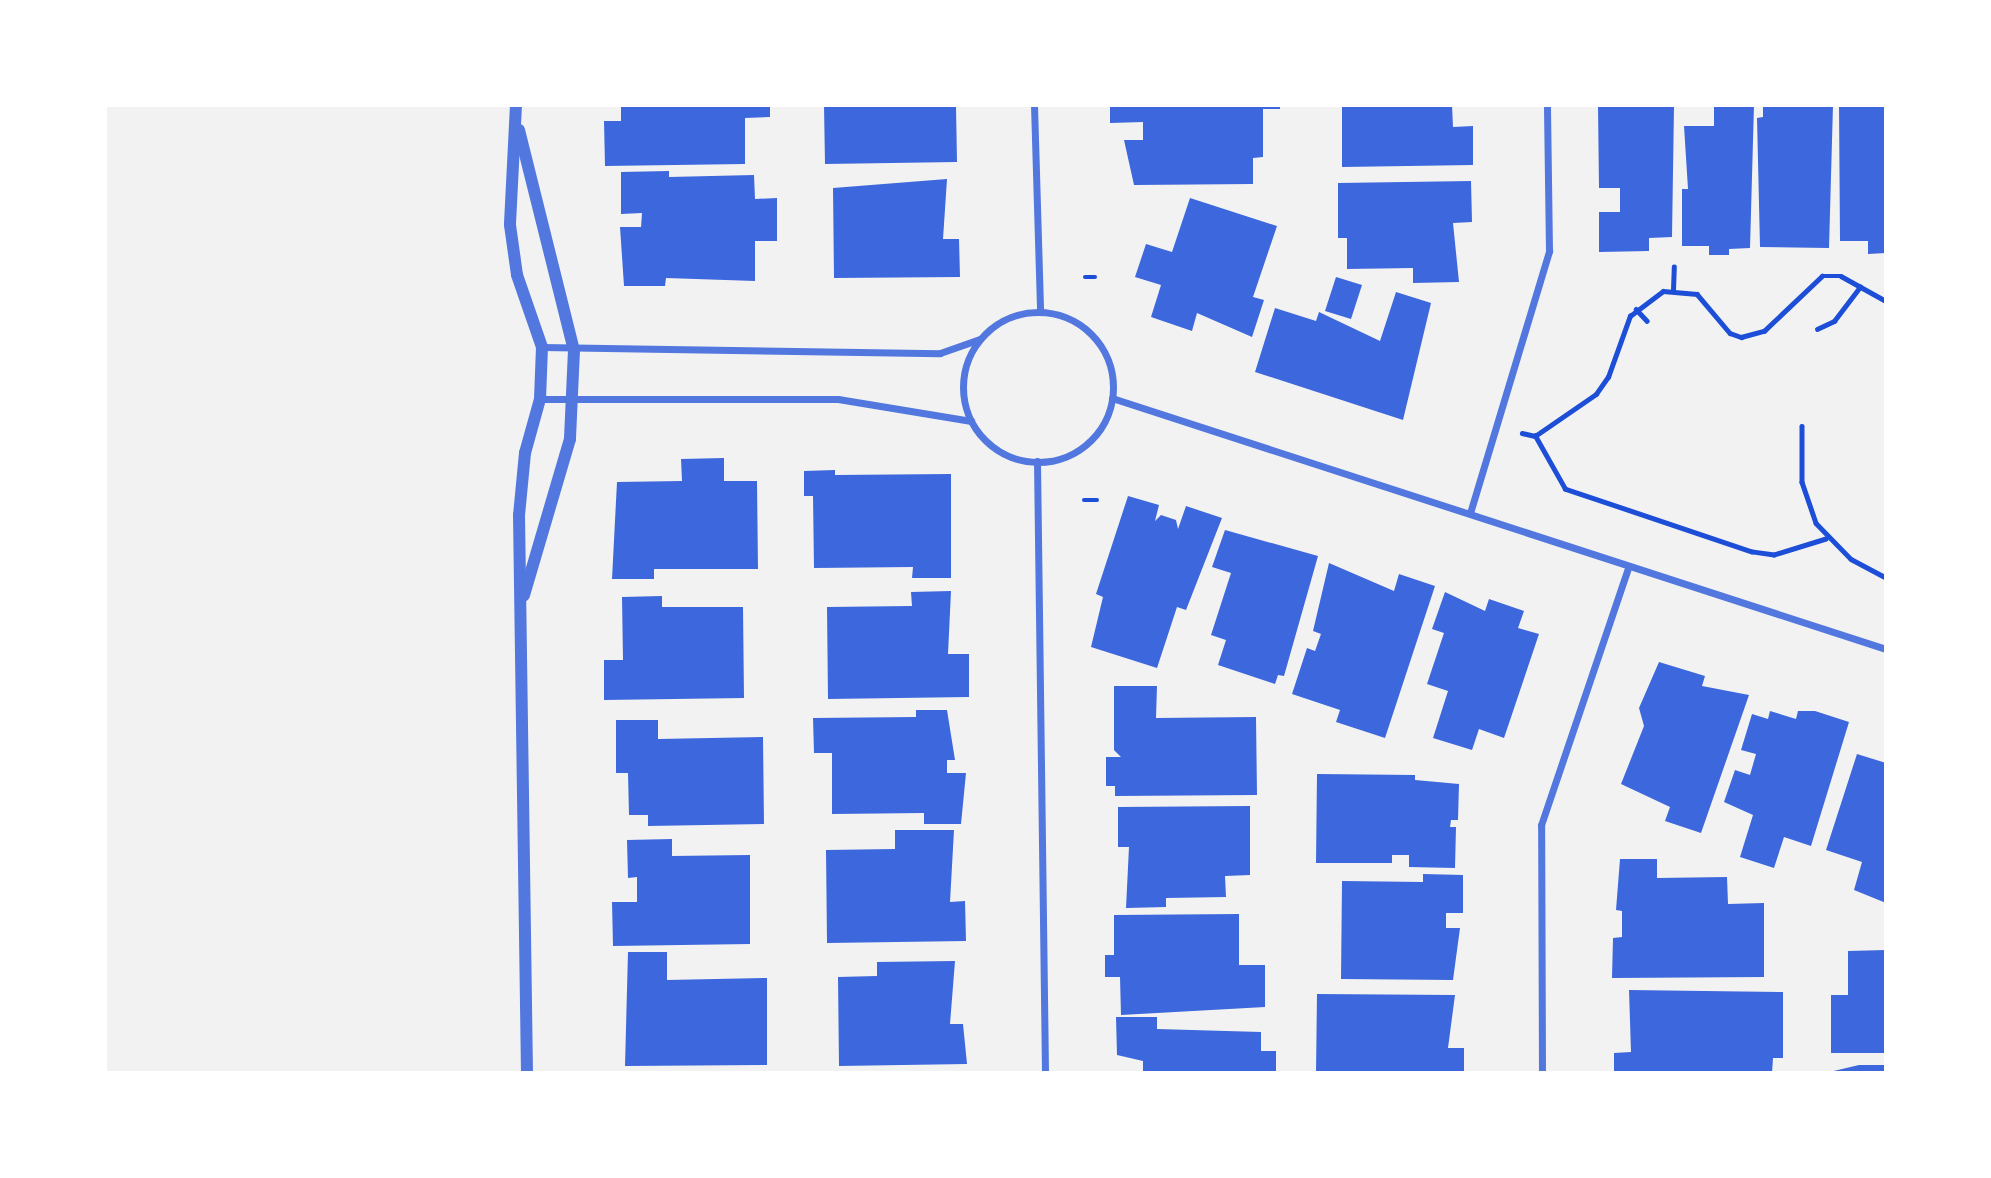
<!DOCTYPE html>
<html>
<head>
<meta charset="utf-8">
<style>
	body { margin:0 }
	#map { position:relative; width:1991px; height:1178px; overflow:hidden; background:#f2f2f2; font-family:Ubuntu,sans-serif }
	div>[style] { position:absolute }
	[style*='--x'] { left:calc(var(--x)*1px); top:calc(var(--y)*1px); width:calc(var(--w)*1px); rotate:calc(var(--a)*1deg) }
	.building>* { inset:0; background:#3d67dc }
	.path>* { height:4.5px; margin:-2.25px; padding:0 2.25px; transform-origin:2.25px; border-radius:2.25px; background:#1d4ed8 }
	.minor>* { height:7px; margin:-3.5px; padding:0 3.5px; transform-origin:3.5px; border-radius:3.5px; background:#5277de }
	.minor>.ring { margin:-3.5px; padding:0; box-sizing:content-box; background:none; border:7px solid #5277de; border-radius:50% }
	.tertiary>* { height:12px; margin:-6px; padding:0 6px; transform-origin:6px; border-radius:6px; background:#5277de }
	span { translate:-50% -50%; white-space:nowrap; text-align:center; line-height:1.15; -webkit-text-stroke:5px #fff; paint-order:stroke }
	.frame { position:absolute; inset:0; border:107px solid #fff; pointer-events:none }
</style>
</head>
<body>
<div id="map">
	<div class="building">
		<i style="clip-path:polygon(621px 105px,770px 105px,770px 117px,745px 118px,745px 164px,605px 166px,604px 121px,621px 121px)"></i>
		<i style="clip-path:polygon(824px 105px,956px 107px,957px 162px,825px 164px)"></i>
		<i style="clip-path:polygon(1110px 105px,1280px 105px,1280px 109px,1263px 109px,1263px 157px,1253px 158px,1253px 184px,1134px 185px,1124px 140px,1143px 140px,1143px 122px,1110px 123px)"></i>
		<i style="clip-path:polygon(1342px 105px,1452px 105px,1453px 127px,1473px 126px,1473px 165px,1342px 167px)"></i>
		<i style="clip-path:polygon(1598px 105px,1674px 106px,1672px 237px,1649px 238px,1649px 251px,1599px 252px,1599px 212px,1620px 212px,1620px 188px,1599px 188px)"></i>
		<i style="clip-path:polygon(1714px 105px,1754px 105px,1750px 248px,1729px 249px,1729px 255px,1709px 255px,1709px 246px,1682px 246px,1682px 189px,1688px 189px,1684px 126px,1714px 126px)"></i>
		<i style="clip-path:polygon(1763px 105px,1833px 105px,1829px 248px,1760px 247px,1757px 118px,1763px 117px)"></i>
		<i style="clip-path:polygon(1839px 105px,1886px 105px,1886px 253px,1868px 254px,1868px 241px,1840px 241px)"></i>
		<i style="clip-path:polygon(669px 171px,669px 177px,754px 175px,755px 199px,777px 198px,777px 241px,755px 241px,755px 281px,666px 278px,665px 286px,624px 286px,620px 227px,641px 227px,642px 213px,621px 214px,621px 172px)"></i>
		<i style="clip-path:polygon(947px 179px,943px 239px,959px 239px,960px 277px,834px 278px,833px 188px)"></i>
		<i style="clip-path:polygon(1471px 181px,1472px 222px,1453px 223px,1459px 282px,1413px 283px,1413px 268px,1347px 269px,1347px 238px,1338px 238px,1338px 183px)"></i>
		<i style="clip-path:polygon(1190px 198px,1277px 226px,1253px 297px,1264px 300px,1252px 337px,1197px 313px,1192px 331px,1151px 317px,1161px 285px,1135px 277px,1146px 244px,1172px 252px)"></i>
		<i style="clip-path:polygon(1336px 277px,1362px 285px,1351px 319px,1325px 311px)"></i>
		<i style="clip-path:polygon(1396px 292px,1431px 303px,1403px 420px,1255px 372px,1275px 308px,1316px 321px,1319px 312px,1380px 341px)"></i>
		<i style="clip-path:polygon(724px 458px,724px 481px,757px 481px,758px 569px,654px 569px,654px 579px,612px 579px,617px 482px,682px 481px,681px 459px)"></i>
		<i style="clip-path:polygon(835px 470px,835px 475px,951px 474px,951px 578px,912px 578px,913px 567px,814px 568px,813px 496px,804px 496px,804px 471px)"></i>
		<i style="clip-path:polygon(1128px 496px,1159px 505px,1155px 521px,1161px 515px,1176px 520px,1178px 529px,1186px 506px,1222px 518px,1186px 610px,1177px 607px,1157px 668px,1091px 647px,1103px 597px,1096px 594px)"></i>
		<i style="clip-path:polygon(1225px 530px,1318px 556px,1284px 676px,1278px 675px,1275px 684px,1218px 665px,1226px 640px,1211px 635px,1231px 573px,1212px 567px)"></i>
		<i style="clip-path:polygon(1329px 563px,1394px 591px,1399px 574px,1435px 586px,1385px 738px,1336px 722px,1340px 710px,1292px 694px,1307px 648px,1315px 651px,1321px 634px,1313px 631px)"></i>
		<i style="clip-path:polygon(951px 591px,948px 654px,969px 654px,969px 697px,828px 699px,827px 607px,912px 606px,911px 592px)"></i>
		<i style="clip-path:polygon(1445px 592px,1485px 611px,1489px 599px,1524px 611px,1518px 628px,1539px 634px,1504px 738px,1479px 729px,1472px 750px,1433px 738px,1448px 691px,1427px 684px,1444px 633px,1432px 629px)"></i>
		<i style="clip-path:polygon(662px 596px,662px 607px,743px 607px,744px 698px,604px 700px,604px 660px,623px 660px,622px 597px)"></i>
		<i style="clip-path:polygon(1659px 662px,1705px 676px,1702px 686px,1749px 695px,1701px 833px,1665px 821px,1670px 807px,1621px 784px,1644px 726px,1639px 708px)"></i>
		<i style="clip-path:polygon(1114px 686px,1157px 686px,1156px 718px,1256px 717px,1257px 795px,1115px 796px,1115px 786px,1106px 786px,1106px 757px,1121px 757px,1114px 750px)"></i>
		<i style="clip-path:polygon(916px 710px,947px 710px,955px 760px,947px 760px,947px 773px,966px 773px,961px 824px,924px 824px,924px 813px,832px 814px,832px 753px,814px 753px,813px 718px,916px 717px)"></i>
		<i style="clip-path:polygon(1770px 711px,1796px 719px,1798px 711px,1815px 711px,1849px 722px,1811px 846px,1784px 837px,1774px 868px,1740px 857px,1753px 815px,1724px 802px,1735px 770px,1750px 775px,1756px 754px,1741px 750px,1752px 714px,1768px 719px)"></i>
		<i style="clip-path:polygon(616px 720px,658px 720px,658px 739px,763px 737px,764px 824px,648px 826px,648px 815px,629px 815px,628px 773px,616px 773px)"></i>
		<i style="clip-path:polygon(1857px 754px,1886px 763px,1886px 903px,1854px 890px,1862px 862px,1826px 850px)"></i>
		<i style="clip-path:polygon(1317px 774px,1415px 775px,1415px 780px,1459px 784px,1458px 820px,1451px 820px,1450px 827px,1456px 827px,1455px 868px,1409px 867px,1409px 855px,1392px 855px,1392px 863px,1316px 863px)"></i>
		<i style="clip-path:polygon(1250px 806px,1250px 875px,1225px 876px,1226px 897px,1166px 898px,1166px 907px,1126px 908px,1129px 847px,1118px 847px,1118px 807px)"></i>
		<i style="clip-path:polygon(895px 830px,954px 830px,950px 902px,965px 901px,966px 941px,827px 943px,826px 850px,895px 849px)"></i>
		<i style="clip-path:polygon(672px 839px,672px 856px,750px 855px,750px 944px,613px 946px,612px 902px,637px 902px,637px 877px,628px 878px,627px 840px)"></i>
		<i style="clip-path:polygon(1620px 859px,1657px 859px,1657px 878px,1727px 877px,1728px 904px,1764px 903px,1764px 977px,1612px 978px,1613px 938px,1622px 937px,1622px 911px,1616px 910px)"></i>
		<i style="clip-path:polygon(1423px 874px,1463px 875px,1463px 913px,1446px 913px,1446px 928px,1460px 928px,1453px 980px,1341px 979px,1342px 881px,1423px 882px)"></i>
		<i style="clip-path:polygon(1239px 914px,1239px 965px,1265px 965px,1265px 1007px,1121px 1015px,1120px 977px,1105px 977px,1105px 955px,1114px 955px,1114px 915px)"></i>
		<i style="clip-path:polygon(1886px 950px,1886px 1053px,1831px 1053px,1831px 995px,1848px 995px,1848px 951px)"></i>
		<i style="clip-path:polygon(628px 952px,667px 952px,667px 980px,767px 978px,767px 1065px,625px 1066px)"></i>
		<i style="clip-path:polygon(955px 961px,950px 1024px,963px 1024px,967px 1064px,839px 1066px,838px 977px,877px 976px,877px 962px)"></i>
		<i style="clip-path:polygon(1629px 990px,1783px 992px,1783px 1058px,1773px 1058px,1772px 1073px,1614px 1073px,1614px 1053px,1631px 1052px)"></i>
		<i style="clip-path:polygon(1317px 994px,1455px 995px,1448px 1048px,1464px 1048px,1464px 1073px,1316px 1073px)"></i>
		<i style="clip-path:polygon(1116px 1017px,1157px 1017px,1157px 1029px,1261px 1032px,1261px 1051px,1276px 1051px,1276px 1073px,1143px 1073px,1143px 1061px,1117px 1055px)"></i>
		<i style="clip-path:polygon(1859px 1065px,1886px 1065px,1886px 1073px,1825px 1073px)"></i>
	</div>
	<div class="path">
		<i style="--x:1085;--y:277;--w:10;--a:0"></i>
		<i style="--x:1673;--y:290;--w:23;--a:-88"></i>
		<i style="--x:1636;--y:309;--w:16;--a:47"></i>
		<i style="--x:1817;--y:329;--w:19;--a:-25"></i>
		<i style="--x:1834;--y:321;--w:43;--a:-52.6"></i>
		<i style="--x:1802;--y:426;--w:56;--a:90"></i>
		<i style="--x:1802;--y:482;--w:43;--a:71.1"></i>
		<i style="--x:1816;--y:523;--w:50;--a:45.8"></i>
		<i style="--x:1851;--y:559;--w:40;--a:28"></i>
		<i style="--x:1522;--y:433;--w:13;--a:13"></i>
		<i style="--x:1084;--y:500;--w:13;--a:0"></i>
		<i style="--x:1826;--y:539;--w:54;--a:162.9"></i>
		<i style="--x:1774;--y:555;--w:22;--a:-172"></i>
		<i style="--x:1752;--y:552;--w:197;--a:-161.4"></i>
		<i style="--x:1565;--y:489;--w:61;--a:-119.5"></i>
		<i style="--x:1535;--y:436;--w:74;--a:-34.5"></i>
		<i style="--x:1596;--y:394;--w:21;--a:-55"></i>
		<i style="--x:1608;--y:377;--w:65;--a:-70.2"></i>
		<i style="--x:1630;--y:316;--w:41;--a:-37.1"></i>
		<i style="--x:1663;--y:291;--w:34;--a:5"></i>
		<i style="--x:1697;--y:294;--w:51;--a:49.8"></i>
		<i style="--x:1730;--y:333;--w:12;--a:20"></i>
		<i style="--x:1741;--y:337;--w:24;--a:-15"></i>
		<i style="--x:1764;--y:331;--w:80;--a:-43.5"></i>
		<i style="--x:1822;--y:276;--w:19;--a:0"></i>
		<i style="--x:1841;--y:276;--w:51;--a:29.1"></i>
	</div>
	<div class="minor">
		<i style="--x:1034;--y:105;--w:207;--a:88.3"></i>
		<i class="ring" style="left:963px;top:312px;width:143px;height:143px"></i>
		<i style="--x:542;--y:347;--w:398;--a:0.9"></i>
		<i style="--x:940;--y:353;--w:42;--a:-19.3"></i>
		<i style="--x:1112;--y:398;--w:814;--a:17.97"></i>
		<i style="--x:540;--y:399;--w:298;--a:0"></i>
		<i style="--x:838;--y:399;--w:135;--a:9.4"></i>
		<i style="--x:1037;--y:461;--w:612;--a:89.25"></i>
		<i style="--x:1470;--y:513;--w:274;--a:-73.2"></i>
		<i style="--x:1549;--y:251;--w:146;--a:-90.8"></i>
		<i style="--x:1542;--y:1073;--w:248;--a:-90.2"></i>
		<i style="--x:1541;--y:825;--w:271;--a:-71.3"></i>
	</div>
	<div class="tertiary">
		<i style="--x:516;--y:105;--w:120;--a:92.9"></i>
		<i style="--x:510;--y:225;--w:50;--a:82"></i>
		<i style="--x:517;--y:275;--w:76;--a:70.9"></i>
		<i style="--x:542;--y:347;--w:52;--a:92.2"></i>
		<i style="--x:540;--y:399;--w:56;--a:105.5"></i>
		<i style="--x:525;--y:453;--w:62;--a:95.5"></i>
		<i style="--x:519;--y:515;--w:558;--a:89.18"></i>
		<i style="--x:519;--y:130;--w:227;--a:76"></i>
		<i style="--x:574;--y:350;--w:89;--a:92.6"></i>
		<i style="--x:570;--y:439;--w:163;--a:106.4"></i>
	</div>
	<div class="frame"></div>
</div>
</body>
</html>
